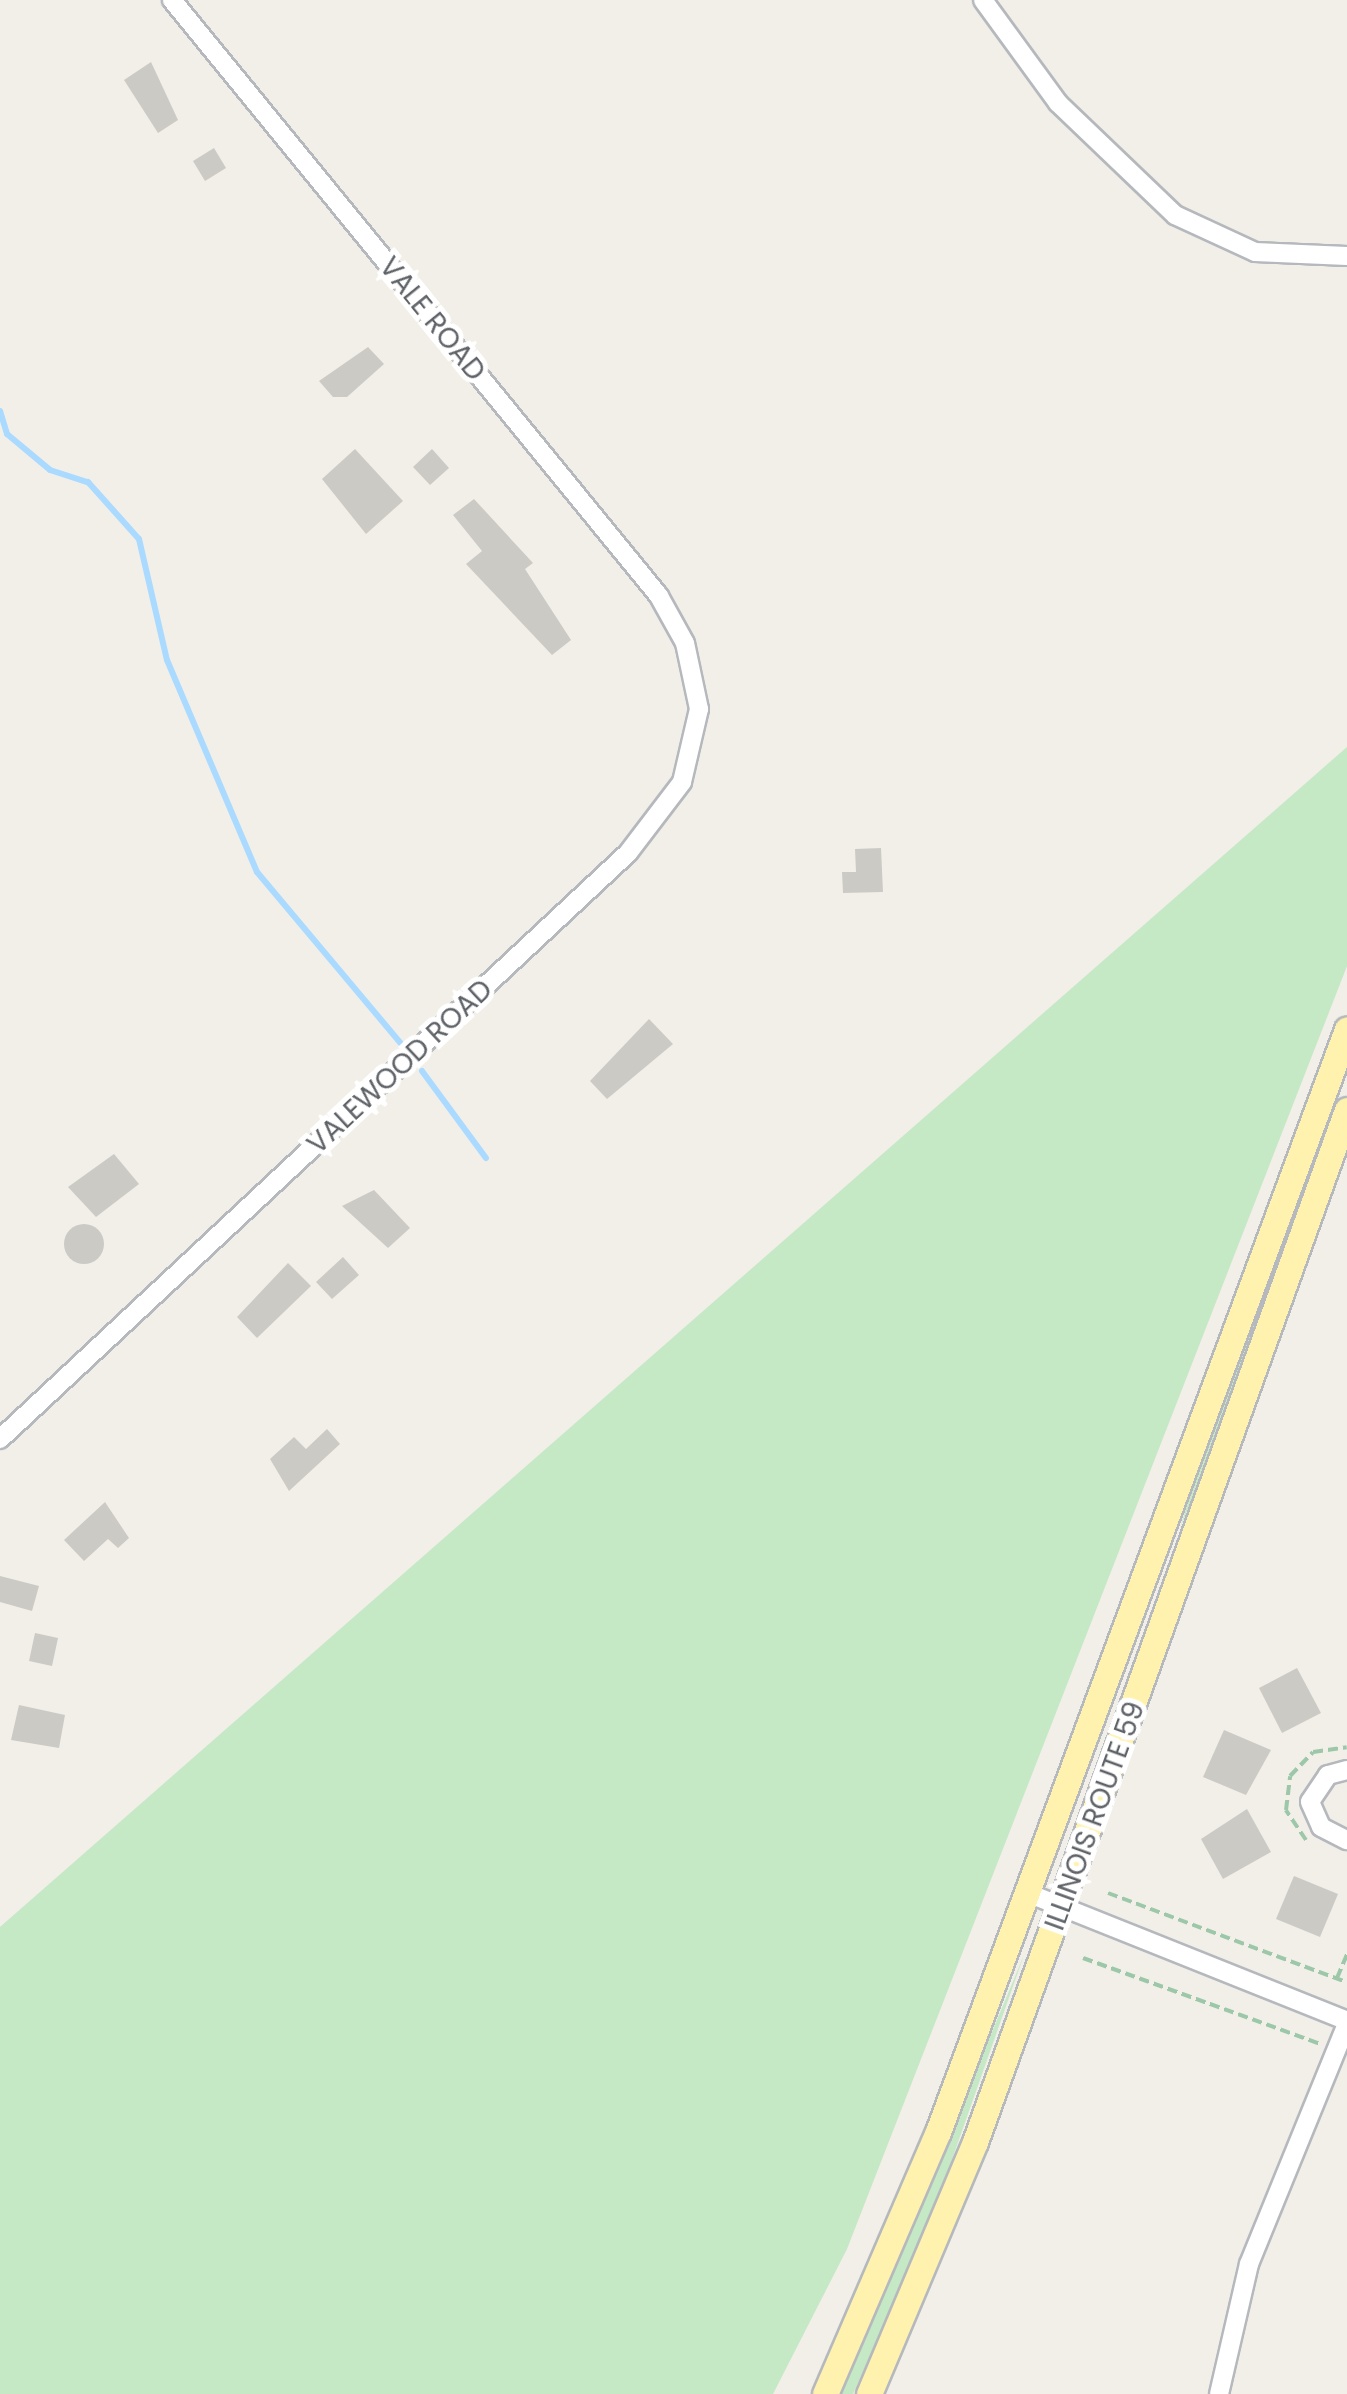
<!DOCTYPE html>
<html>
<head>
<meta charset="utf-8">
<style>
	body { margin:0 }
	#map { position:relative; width:1347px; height:2394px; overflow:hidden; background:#f1efe8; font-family:Poppins,sans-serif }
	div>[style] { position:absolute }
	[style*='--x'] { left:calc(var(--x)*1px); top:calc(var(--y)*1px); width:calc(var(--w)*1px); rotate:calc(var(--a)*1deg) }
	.green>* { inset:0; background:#c5e8c5 }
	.stream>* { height:6px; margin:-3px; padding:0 3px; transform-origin:3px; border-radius:3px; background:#aadaff }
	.building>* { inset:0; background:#cccac5 }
	.round { border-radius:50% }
	.path>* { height:4px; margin-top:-2px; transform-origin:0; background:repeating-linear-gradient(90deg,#9cc7a9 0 10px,transparent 0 15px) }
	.roads { filter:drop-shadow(2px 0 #b5b8bc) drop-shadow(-2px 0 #b5b8bc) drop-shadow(0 2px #b5b8bc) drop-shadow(0 -2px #b5b8bc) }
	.street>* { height:18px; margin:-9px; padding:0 9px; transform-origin:9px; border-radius:9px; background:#fff }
	.primary>* { height:25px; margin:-12.5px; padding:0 12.5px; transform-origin:12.5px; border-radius:12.5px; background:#fff2af }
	span { translate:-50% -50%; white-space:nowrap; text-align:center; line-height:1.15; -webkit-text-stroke:10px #fff; paint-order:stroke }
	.street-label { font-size:28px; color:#5f6368 }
</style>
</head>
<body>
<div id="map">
	<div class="green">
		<i style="clip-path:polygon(1347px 747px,1347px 966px,847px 2249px,773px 2394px,0 2394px,0 1927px)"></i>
		<i style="clip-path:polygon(1286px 1229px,1218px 1438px,1180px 1528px,1212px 1425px)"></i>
		<i style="clip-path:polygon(1024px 1955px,931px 2219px,853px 2394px,841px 2394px)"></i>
	</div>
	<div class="stream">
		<i style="--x:0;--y:411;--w:24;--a:73"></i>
		<i style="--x:7;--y:434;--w:56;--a:39.9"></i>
		<i style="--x:50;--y:470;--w:40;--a:18"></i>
		<i style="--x:88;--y:482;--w:76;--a:48.2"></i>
		<i style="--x:139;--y:539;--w:124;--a:77"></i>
		<i style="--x:167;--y:660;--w:230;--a:67"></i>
		<i style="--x:257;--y:872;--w:234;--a:50"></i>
		<i style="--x:422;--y:1071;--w:108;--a:53.7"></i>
	</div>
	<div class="building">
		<i style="clip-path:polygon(151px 62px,178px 120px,158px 133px,124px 80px)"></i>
		<i style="clip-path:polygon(214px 148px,226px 168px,205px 181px,193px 161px)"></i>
		<i style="clip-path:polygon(368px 347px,384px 364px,347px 397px,333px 397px,319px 381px)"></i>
		<i style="clip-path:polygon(355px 449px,403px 501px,366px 534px,322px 479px)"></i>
		<i style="clip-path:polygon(432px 449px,449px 468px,430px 485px,413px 467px)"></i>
		<i style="clip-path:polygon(474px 499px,533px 563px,525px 569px,571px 640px,552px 655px,466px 564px,482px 551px,453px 515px)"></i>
		<i style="clip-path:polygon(881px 848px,883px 892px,843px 893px,842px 872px,856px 872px,855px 849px)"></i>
		<i style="clip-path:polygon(649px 1019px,673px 1044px,607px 1099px,590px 1081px)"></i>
		<i style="clip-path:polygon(114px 1154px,139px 1184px,96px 1217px,68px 1187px)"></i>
		<i style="clip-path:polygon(374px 1190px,410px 1228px,388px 1248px,342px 1206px)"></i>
		<i class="round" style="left:64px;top:1224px;width:40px;height:40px"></i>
		<i style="clip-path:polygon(343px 1257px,359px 1275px,332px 1299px,316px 1282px)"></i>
		<i style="clip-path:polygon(288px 1263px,311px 1286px,257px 1338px,237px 1317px)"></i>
		<i style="clip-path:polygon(327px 1429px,340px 1444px,289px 1491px,270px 1459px,294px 1437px,306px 1449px)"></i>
		<i style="clip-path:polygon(105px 1502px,129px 1538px,118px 1548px,108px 1539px,84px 1561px,64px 1540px)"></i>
		<i style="clip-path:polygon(0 1576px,39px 1586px,32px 1611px,0 1602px)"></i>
		<i style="clip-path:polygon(35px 1633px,58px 1638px,52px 1666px,29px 1661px)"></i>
		<i style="clip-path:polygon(1297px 1668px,1321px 1713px,1282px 1733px,1259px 1688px)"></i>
		<i style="clip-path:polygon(19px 1705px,65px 1715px,59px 1748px,11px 1740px)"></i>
		<i style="clip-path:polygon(1224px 1730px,1271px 1750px,1246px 1795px,1203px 1777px)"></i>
		<i style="clip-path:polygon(1247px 1809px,1271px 1852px,1223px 1879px,1201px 1839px)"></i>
		<i style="clip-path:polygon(1294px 1876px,1338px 1894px,1320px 1937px,1276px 1919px)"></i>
	</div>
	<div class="path">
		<i style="--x:1306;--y:1840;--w:36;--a:-124"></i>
		<i style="--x:1286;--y:1810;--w:34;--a:-83"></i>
		<i style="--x:1290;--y:1776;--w:33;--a:-46"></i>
		<i style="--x:1313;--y:1752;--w:34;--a:-8"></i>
		<i style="--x:1108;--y:1893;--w:254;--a:20.5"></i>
		<i style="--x:1083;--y:1958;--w:252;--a:19.9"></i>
		<i style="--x:1337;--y:1978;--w:26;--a:-67"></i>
	</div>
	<div class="roads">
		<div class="street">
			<i style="--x:983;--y:0;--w:127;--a:53.9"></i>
			<i style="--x:1058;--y:103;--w:162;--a:43.7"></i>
			<i style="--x:1175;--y:215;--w:88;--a:24.8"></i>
			<i style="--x:1255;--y:252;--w:92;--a:2.5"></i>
			<i style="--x:0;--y:1439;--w:859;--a:-43.02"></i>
			<i style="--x:628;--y:853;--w:89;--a:-52.7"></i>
			<i style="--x:682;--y:782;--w:75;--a:-76.9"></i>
			<i style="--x:699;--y:709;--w:67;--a:-102"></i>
			<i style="--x:685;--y:643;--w:54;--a:-119"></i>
			<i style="--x:659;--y:596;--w:770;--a:-129.25"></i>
			<i style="--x:1347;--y:1770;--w:20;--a:165"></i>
			<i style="--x:1328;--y:1775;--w:32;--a:124"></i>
			<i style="--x:1310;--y:1802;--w:27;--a:66"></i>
			<i style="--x:1321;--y:1827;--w:29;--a:27"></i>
			<i style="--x:1025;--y:1892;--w:347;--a:21.8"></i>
			<i style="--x:1219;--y:2394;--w:133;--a:-77"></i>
			<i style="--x:1249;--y:2264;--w:259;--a:-67.8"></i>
		</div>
		<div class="primary">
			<i style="--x:825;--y:2394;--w:285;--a:-66.7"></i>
			<i style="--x:938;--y:2132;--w:1176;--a:-69.65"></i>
			<i style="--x:869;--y:2394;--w:273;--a:-67.2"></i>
			<i style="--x:975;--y:2142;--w:1097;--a:-70.18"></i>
		</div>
	</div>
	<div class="street-label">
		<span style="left:432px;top:319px;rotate:51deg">VALE ROAD</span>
		<span style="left:400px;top:1067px;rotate:-43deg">VALEWOOD ROAD</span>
		<span style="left:1095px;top:1816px;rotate:-70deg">ILLINOIS ROUTE 59</span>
	</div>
</div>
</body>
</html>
